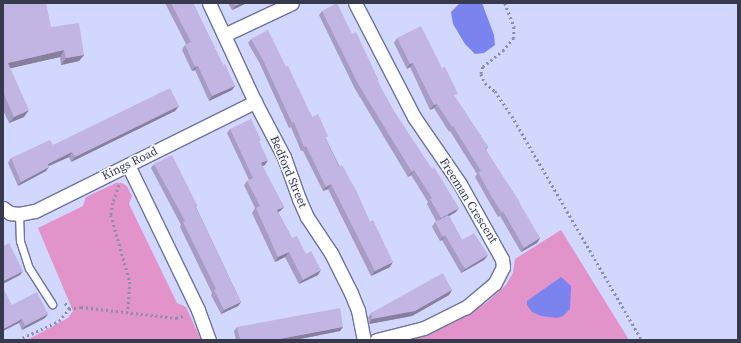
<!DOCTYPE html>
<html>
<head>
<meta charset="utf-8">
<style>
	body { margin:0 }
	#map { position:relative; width:741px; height:343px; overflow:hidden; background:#d1d7fd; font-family:"Source Serif 4",serif }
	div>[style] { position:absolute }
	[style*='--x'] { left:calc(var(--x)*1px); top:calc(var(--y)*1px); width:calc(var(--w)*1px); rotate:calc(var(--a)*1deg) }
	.green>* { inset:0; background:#e193ca }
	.water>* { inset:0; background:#7b83ef }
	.path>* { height:2.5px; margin-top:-1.25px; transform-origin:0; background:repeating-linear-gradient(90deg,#898eab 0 2px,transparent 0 5px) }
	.roads { filter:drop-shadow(1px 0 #6d739e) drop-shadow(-1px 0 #6d739e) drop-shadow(0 1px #6d739e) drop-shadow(0 -1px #6d739e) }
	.lane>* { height:7px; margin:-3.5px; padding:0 3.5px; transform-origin:3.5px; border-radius:3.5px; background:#fff }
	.street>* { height:13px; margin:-6.5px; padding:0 6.5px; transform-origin:6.5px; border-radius:6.5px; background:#fff }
	.wall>* { inset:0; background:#a79cc3 }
	.shaded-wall>* { inset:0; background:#887f9f }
	.building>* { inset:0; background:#c2b5e3 }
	span { translate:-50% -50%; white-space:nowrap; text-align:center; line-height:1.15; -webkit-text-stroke:3.5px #f9faff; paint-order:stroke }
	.street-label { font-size:12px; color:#373a4d }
	.frame { position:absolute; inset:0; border:4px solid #373a4d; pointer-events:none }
</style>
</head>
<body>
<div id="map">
	<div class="green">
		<i style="clip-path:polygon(116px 183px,122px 183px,127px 186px,132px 196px,129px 204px,177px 303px,186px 307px,201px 340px,27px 340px,68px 318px,73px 311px,38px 228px,83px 206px,86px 197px)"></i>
		<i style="clip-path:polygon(561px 230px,629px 340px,410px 340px,424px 336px,459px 320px,487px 302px,506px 285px,513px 273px,515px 259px)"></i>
	</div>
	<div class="water">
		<i style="clip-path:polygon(460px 3px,482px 3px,494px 35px,495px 45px,484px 53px,475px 54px,465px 44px,453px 24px,451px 12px)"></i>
		<i style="clip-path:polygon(561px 277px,571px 286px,570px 309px,563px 316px,557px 318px,541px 316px,532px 312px,527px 305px,527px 301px)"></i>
	</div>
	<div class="path">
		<i style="--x:505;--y:3;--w:26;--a:69"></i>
		<i style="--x:514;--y:27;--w:11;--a:90"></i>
		<i style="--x:514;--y:38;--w:16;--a:130"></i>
		<i style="--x:504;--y:50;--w:27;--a:141"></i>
		<i style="--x:483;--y:67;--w:7;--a:106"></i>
		<i style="--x:481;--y:74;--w:10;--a:66"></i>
		<i style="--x:485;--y:83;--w:13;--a:39"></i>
		<i style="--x:495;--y:91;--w:30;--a:56"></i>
		<i style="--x:512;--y:116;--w:259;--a:59.9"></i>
		<i style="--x:119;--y:185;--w:19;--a:108"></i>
		<i style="--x:113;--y:203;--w:12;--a:99"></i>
		<i style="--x:111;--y:215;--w:70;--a:74.2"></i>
		<i style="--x:130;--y:282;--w:30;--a:94"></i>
		<i style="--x:69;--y:309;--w:12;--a:-9"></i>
		<i style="--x:81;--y:307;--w:96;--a:6.6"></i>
		<i style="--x:176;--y:318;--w:10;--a:-17"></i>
		<i style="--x:18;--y:340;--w:45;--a:-24.9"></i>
		<i style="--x:59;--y:321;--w:16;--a:-50"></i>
		<i style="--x:69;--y:309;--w:9;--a:-126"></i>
	</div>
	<div class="roads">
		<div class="lane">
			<i style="--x:19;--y:214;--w:27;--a:88"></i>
			<i style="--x:20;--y:241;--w:28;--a:72"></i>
			<i style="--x:29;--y:268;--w:43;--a:57.4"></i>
		</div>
		<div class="street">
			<i style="--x:209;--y:3;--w:109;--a:65.1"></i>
			<i style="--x:255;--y:102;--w:62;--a:62.2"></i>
			<i style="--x:284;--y:157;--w:45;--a:70.3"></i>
			<i style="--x:299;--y:199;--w:20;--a:66"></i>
			<i style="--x:307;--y:217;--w:43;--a:56.3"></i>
			<i style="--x:331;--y:253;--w:45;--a:63.4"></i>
			<i style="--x:351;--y:293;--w:18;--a:68"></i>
			<i style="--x:358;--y:310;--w:31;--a:79"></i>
			<i style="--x:355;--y:3;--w:128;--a:62.6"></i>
			<i style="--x:414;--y:117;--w:81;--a:55.5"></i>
			<i style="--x:460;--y:184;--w:86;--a:60.8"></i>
			<i style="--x:502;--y:259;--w:8;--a:83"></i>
			<i style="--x:503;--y:267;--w:18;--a:117"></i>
			<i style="--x:495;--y:283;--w:38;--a:140"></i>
			<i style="--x:466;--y:307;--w:47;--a:153.4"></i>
			<i style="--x:424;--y:328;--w:49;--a:165.7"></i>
			<i style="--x:224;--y:35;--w:75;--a:-25.2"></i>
			<i style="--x:128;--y:165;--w:161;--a:64.2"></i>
			<i style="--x:198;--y:310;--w:32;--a:70"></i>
			<i style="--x:3;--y:208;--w:9;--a:36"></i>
			<i style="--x:10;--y:213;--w:9;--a:6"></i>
			<i style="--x:19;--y:214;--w:16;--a:-11"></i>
			<i style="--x:35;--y:211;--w:246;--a:-26.4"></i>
		</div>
	</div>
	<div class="wall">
		<i style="clip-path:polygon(3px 3px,51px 27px,84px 55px,79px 61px,61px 65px,60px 57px,10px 68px,24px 117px,9px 123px,3px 110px)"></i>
		<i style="clip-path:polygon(165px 3px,193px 3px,223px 65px,235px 86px,232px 90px,209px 101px,195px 70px,192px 71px,182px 50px,185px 45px,186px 44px)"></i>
		<i style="clip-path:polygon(228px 3px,247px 3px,232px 10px)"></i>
		<i style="clip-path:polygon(322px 11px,352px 34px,378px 79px,377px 81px,392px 108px,456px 212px,449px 216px,462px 240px,488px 255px,484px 260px,461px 273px,442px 240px,440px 241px,432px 227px,435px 222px,436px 221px,427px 204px,428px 202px,411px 175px,408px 177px,355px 89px,319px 15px)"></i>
		<i style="clip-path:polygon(397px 38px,455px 97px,488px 147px,486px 150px,540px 238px,537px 243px,521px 252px,500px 216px,498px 217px,487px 198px,475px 177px,477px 174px,450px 131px,449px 132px,434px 108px,430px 110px,410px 67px,407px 69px,394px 43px)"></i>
		<i style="clip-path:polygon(251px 39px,286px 67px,312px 117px,326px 139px,390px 267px,371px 276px,328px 189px,323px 191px,303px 151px,301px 151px,291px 127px,289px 128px,260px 64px,248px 43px)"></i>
		<i style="clip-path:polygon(179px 106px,175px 111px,71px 162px,69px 157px,49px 166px,46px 171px,18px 186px,8px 163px,11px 158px)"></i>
		<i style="clip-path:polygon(230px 129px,260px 143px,265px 165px,262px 166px,284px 207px,280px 211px,278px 212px,292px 238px,306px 254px,318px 275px,299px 284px,285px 257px,275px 262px,252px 213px,255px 208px,244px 185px,247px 181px,249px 180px,227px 133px)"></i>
		<i style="clip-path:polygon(154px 164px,197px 205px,196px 207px,241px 302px,238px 306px,221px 314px,211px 295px,212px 293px,180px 227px,181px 225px,151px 168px)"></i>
		<i style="clip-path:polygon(452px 290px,449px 295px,412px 316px,369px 324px,368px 318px,371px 313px)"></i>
		<i style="clip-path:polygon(12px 305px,48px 314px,45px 318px,22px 330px,19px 323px)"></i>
		<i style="clip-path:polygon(237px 327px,343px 327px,340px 331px,295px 340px,236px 340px,234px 331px)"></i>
	</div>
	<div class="shaded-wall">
		<i style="clip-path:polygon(241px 3px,247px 3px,232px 10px,235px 6px)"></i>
		<i style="clip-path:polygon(64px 50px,60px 57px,3px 70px,8px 63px)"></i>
		<i style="clip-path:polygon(84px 55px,79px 61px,61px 65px,66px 58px)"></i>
		<i style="clip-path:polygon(413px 63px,410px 67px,407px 69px,410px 64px)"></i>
		<i style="clip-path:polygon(198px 66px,195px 70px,192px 71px,195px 67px)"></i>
		<i style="clip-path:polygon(235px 86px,232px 90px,209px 101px,212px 96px)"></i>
		<i style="clip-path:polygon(437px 104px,434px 108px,430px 110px,434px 105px)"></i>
		<i style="clip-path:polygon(179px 106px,175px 111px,71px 162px,75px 157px)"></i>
		<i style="clip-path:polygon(29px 110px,24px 117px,9px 123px,14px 117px)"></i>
		<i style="clip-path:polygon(72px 152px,69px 157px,44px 168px,48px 164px)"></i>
		<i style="clip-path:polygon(268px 160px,265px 165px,258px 168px,261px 163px)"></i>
		<i style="clip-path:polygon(49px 167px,46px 171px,18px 186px,21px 182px)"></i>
		<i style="clip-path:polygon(414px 170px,411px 175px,408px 177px,412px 172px)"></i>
		<i style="clip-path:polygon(331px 184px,328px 189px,323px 191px,326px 187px)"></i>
		<i style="clip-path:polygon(284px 207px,280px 211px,274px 215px,277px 210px)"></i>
		<i style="clip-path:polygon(459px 208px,456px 212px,437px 223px,441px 218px)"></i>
		<i style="clip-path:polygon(445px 235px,442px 240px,440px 241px,443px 237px)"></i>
		<i style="clip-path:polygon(540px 238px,537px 243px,521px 252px,524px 248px)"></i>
		<i style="clip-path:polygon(289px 252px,285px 257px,275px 262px,278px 257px)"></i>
		<i style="clip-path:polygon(488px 255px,484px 260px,461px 273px,465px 269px)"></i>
		<i style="clip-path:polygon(393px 262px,390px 267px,371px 276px,375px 271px)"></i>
		<i style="clip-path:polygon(321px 270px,318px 275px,299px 284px,303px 280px)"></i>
		<i style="clip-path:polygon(23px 271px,20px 275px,3px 284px,3px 281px)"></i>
		<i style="clip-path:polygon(452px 290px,449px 295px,412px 316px,369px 324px,372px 319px)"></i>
		<i style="clip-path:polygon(241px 302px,238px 306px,221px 314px,224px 310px)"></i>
		<i style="clip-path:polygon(48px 314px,45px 318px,22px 330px,25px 326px)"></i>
		<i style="clip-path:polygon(22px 319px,19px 323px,3px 331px,3px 329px)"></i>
		<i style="clip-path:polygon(343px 327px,340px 331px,295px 340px,274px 340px)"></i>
	</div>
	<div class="building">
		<i style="clip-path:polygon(3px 3px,46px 3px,51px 27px,79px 23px,84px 55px,66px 58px,64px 50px,8px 63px,29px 110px,14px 117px,3px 92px)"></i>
		<i style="clip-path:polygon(171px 3px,193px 3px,223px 65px,225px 64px,235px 86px,212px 96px,198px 66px,195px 67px,185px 45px,191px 42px)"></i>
		<i style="clip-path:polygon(234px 3px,241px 3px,235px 6px)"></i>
		<i style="clip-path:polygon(337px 3px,352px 34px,356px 32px,378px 79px,377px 80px,392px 108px,432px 169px,434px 167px,459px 208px,441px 218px,430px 199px,432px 198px,414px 170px,412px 172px,358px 84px,322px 11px)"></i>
		<i style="clip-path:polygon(421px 26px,442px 68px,445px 67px,458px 94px,454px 95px,488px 147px,485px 149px,520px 202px,519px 202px,540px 238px,524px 248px,503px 211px,502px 213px,490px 194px,478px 172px,481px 171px,453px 126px,452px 127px,437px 104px,434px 105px,413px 63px,410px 64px,397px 38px)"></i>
		<i style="clip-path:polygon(268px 30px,286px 67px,288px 66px,312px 117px,318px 114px,328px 136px,325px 138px,339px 167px,342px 165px,357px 192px,370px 222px,373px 220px,393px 262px,375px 271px,331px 184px,326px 187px,306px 146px,304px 147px,294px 122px,292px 123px,263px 60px,251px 39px)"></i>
		<i style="clip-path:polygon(170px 88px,179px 106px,75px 157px,72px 152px,48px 164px,49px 167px,21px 182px,11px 158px,50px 140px,53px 145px)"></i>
		<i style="clip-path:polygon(251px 119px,261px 140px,259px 142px,268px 160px,261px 163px,284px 207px,277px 210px,292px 238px,297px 236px,306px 254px,311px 251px,321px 270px,303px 280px,289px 252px,278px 257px,256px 208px,260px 206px,247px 181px,253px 178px,230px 129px)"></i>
		<i style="clip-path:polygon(172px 155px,197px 205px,195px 206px,241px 302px,224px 310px,214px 290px,216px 289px,183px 222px,185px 221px,154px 164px)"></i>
		<i style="clip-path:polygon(448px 215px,462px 240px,474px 233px,488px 255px,465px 269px,445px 235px,443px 237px,435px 222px)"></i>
		<i style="clip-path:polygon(9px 243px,23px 271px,3px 281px,3px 246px)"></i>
		<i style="clip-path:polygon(443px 273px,452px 290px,415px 311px,372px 319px,371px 313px)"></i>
		<i style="clip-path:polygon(3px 288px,12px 305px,37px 292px,48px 314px,25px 326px,22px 319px,3px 329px)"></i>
		<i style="clip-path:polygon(340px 308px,343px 327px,274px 340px,240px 340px,237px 327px)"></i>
	</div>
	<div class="street-label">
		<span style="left:130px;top:164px;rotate:-26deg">Kings Road</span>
		<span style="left:288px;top:172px;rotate:67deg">Bedford Street</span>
		<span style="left:468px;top:201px;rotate:58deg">Freeman Crescent</span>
	</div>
	<div class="frame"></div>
</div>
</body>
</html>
